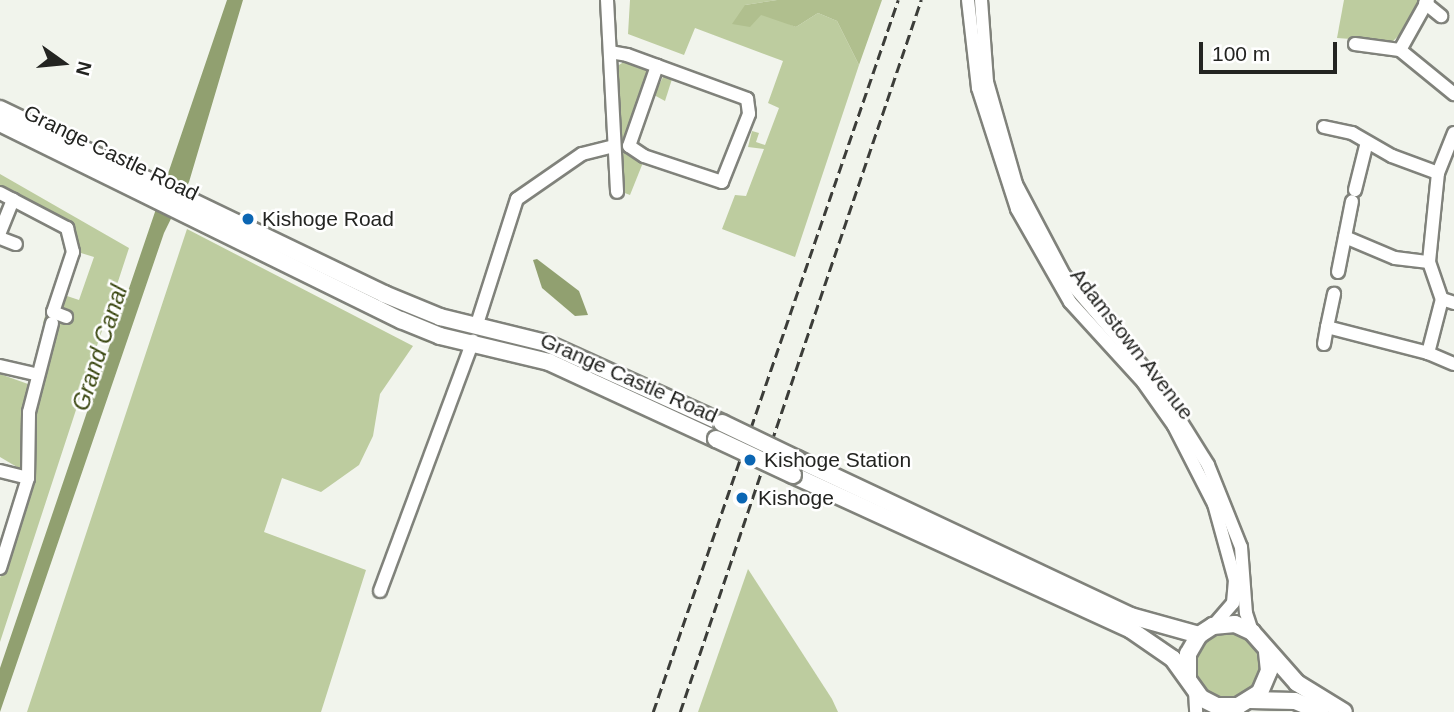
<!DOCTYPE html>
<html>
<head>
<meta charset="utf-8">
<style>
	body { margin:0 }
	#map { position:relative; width:1454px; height:712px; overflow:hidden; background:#f1f4ec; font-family:Helvetica,sans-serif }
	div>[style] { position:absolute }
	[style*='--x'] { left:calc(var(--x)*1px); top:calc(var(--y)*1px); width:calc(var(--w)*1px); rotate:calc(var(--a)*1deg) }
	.green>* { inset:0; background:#bdcc9f }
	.round { border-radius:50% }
	.forest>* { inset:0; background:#b0bf8e }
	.water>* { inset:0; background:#91a070 }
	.roads { filter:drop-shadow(2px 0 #80827b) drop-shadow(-2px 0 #80827b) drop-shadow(0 2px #80827b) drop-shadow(0 -2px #80827b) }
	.minor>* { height:12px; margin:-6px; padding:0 6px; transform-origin:6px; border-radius:6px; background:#fff }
	.major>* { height:16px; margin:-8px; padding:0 8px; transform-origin:8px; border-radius:8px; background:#fff }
	.rail>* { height:2.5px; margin-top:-1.25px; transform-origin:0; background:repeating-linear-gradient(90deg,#3c3d39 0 10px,transparent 0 15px) }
	.bridges { filter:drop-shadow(2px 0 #80827b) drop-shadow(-2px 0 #80827b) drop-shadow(0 2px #80827b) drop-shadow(0 -2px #80827b) }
	.major-bridge>* { height:16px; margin:-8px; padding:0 8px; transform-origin:8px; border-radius:8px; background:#fff }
	.dots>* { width:19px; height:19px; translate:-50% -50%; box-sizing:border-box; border:4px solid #fff; border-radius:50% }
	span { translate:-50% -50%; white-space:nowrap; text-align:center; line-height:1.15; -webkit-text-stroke:5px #fff; paint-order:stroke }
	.street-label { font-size:21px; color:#232421 }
	.poi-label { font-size:21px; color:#232421 }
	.left { translate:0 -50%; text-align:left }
	.water-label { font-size:23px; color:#3a4710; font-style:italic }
	.north { position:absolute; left:28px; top:28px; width:70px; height:70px; -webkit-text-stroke:5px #fff; paint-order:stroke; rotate:105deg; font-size:19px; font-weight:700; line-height:28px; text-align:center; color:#232421 }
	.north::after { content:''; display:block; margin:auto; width:24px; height:32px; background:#232421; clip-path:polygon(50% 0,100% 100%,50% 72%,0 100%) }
	.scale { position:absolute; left:1199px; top:42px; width:138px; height:32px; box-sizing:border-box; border:4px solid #232421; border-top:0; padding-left:9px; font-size:21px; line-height:24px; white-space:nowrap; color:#232421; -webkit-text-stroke:5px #fff; paint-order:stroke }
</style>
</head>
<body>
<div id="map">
	<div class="green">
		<i style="clip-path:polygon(630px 0,777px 0,745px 5px,796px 27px,818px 13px,837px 21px,859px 65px,795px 257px,722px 229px,735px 195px,746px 196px,764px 149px,748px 147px,752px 131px,759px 133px,756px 142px,765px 145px,779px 108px,768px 103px,783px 61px,695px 28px,684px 55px,628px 34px)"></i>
		<i style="clip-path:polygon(1344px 0,1423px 0,1408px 27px,1392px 42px,1337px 38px)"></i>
		<i style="clip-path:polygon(628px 59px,646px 67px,650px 73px,627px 151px,644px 160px,630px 195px,622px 192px,616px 67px)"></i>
		<i style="clip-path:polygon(663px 77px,672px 79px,665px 101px,654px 95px)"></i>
		<i style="clip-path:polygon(0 174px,129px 248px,0 642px,0 578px,32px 484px,33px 415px,54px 326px,43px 323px,45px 316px,63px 322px,60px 306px,66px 287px,67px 296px,79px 300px,94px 257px,81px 253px,77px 258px,71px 225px,0 188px)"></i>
		<i style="clip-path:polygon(187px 229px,413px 346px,380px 394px,373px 436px,359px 465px,321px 492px,282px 478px,264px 532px,366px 570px,321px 712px,27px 712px)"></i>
		<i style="clip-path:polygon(0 374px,28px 384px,22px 470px,0 457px)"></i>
		<i style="clip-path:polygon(748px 569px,832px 699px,838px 712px,698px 712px)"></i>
		<i class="round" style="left:1194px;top:631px;width:68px;height:68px"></i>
	</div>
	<div class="forest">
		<i style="clip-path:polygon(777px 0,882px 0,859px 65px,837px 21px,818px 13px,796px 27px,761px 15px,750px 27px,732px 24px,745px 5px)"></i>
	</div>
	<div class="water">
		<i style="clip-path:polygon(227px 0,243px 0,189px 182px,164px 233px,0 712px,0 668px)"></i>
		<i style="clip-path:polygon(537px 259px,579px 291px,588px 315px,575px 316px,542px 288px,533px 260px)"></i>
	</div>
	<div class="roads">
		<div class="minor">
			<i style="--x:607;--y:0;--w:192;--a:87"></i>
			<i style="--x:968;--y:0;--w:89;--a:83.5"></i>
			<i style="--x:978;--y:88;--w:127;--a:72.1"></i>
			<i style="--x:1017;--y:209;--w:107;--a:60.3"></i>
			<i style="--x:1070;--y:302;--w:108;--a:47.6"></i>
			<i style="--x:1143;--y:382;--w:54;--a:54.8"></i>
			<i style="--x:1174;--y:426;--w:88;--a:62.9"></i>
			<i style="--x:1214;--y:504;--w:79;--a:74.6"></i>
			<i style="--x:1235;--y:580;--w:23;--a:95"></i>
			<i style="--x:1233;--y:603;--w:30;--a:131"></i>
			<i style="--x:981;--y:0;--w:82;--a:85.8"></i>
			<i style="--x:987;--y:82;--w:106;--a:74.1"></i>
			<i style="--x:1016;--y:184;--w:103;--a:62.2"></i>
			<i style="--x:1064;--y:275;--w:141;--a:49.3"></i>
			<i style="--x:1156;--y:382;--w:98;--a:57.9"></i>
			<i style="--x:1208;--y:465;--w:88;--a:68.1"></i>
			<i style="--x:1241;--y:547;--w:66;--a:85.7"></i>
			<i style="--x:1246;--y:613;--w:20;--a:72"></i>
			<i style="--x:1425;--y:3;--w:21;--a:39"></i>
			<i style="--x:1355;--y:44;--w:45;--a:7.6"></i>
			<i style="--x:1400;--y:50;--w:70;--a:39.2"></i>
			<i style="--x:1400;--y:50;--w:57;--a:-60.8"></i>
			<i style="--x:610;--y:52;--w:17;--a:10"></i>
			<i style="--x:627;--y:55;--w:128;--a:20.1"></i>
			<i style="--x:747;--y:99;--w:15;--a:82"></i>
			<i style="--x:749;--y:114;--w:73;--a:111.7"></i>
			<i style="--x:722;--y:182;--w:82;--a:-161.6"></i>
			<i style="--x:644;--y:156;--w:18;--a:-146"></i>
			<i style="--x:629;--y:146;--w:85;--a:-70.7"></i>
			<i style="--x:1324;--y:127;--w:29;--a:12"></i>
			<i style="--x:1352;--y:133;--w:46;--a:29.9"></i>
			<i style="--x:1392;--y:156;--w:49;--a:20.3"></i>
			<i style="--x:1454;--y:133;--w:43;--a:111.8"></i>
			<i style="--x:1438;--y:173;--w:89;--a:95.8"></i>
			<i style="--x:1429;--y:262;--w:39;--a:71"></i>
			<i style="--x:1442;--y:299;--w:13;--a:18"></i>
			<i style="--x:1355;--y:190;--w:49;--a:-76"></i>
			<i style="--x:0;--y:193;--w:76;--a:27.6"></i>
			<i style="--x:67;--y:228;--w:25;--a:76"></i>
			<i style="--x:73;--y:252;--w:63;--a:108.4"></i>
			<i style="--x:53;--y:312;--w:14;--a:21"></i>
			<i style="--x:0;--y:232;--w:35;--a:-68"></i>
			<i style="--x:1345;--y:237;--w:54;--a:22.8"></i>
			<i style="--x:1395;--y:258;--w:34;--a:7"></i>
			<i style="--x:0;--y:238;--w:17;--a:21"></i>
			<i style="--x:1338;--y:272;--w:72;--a:-78.8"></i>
			<i style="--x:1442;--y:299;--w:56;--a:104.5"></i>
			<i style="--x:1428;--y:353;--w:28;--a:23"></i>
			<i style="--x:477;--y:324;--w:131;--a:-72.3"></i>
			<i style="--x:517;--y:199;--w:79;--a:-34.7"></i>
			<i style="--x:582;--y:154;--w:33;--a:-14"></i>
			<i style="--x:1327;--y:327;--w:34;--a:-78"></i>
			<i style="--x:1324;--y:344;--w:17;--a:-80"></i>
			<i style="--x:1327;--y:327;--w:104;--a:14.4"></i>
			<i style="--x:0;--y:366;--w:39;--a:13"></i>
			<i style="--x:0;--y:471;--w:29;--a:14"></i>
			<i style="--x:0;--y:568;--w:94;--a:-72.7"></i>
			<i style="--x:28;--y:478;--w:66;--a:-89.1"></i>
			<i style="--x:29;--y:412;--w:92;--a:-75.5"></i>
			<i style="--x:380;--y:591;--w:267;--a:-69.6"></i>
			<i style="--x:1195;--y:690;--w:22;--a:87"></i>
		</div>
		<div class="major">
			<i style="--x:0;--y:109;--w:426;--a:25.7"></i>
			<i style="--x:384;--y:294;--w:61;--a:22.3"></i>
			<i style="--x:440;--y:317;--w:109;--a:13.8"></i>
			<i style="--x:546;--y:343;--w:193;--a:24.4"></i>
			<i style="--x:0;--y:123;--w:447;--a:26.2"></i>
			<i style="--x:401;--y:320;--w:42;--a:22.3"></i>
			<i style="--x:440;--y:336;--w:112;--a:13.4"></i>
			<i style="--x:549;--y:362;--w:184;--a:24.8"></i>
			<i style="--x:797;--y:459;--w:369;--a:25.2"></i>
			<i style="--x:1131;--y:616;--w:71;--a:15.6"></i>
			<i style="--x:793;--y:475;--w:372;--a:24.6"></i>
			<i style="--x:1131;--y:630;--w:51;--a:34.6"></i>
			<i style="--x:1173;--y:659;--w:48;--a:54.3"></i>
			<i style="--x:1201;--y:698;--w:18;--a:27"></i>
			<i style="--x:1217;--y:706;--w:21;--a:0"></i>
			<i style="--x:1238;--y:706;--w:26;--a:-32"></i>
			<i style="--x:1260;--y:692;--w:23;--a:-67"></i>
			<i style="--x:1269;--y:671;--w:19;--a:-96"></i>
			<i style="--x:1188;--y:677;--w:23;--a:-90"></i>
			<i style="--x:1188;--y:654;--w:22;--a:-60"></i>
			<i style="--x:1199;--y:635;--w:17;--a:-33"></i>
			<i style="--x:1213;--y:626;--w:22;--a:-5"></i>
			<i style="--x:1235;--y:624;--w:19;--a:25"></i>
			<i style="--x:1252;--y:632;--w:68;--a:48.6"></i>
			<i style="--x:1297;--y:683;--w:55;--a:31.7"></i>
			<i style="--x:1250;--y:700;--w:45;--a:1.3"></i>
			<i style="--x:1295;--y:701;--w:28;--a:23"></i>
		</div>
	</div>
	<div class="rail">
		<i style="--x:653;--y:712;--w:753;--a:-71.01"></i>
		<i style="--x:680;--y:712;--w:752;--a:-71.3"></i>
	</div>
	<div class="bridges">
		<div class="major-bridge">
			<i style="--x:722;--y:423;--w:83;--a:25.6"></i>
			<i style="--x:716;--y:439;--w:85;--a:25.1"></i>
		</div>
	</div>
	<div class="dots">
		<i style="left:248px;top:219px;background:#0b66b3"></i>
		<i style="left:750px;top:460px;background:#0b66b3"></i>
		<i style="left:742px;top:498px;background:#0b66b3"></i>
	</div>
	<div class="street-label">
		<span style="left:111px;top:153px;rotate:26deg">Grange Castle Road</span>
		<span style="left:1132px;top:344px;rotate:52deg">Adamstown Avenue</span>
		<span style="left:629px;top:378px;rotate:24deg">Grange Castle Road</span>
	</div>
	<div class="poi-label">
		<span class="left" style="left:262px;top:219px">Kishoge Road</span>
		<span class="left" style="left:764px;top:460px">Kishoge Station</span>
		<span class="left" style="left:758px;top:498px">Kishoge</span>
	</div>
	<div class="water-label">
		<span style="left:100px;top:348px;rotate:-72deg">Grand Canal</span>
	</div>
	<div class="north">N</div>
	<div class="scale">100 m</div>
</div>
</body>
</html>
